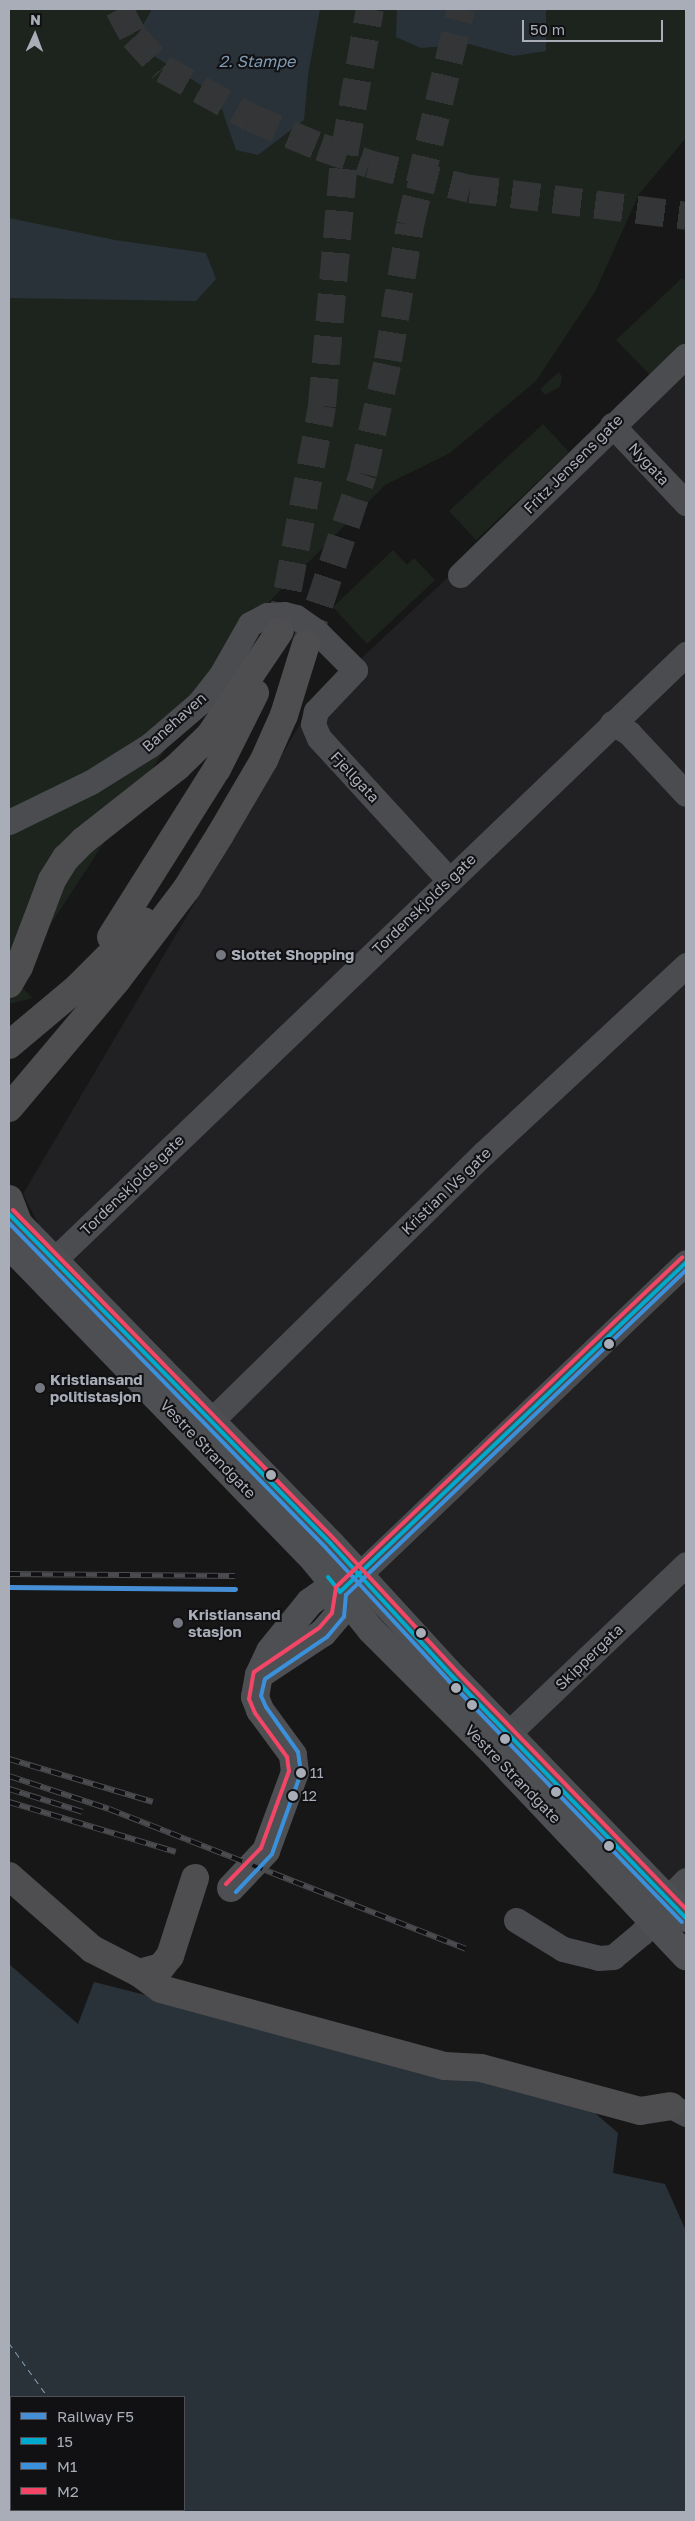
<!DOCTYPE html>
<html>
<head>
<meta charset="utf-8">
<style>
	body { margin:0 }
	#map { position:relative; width:695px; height:2521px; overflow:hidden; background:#171717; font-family:"Golos Text",sans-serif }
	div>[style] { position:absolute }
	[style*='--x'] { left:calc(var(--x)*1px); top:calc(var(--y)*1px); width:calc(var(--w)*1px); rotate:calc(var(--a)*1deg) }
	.built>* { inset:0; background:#212123 }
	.green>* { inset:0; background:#1d241e }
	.water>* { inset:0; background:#2a3239 }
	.ferry>* { height:1px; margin-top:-0.5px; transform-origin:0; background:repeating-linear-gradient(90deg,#7f9bb3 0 6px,transparent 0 11px) }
	.highway-tunnel>* { height:28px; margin-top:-14px; transform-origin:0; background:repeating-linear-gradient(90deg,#343537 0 28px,transparent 0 42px) }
	.minor>* { height:25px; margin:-12.5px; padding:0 12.5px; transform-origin:12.5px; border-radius:12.5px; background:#4b4c50 }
	.major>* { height:28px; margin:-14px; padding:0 14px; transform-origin:14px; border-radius:14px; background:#4d4f52 }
	.highway>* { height:28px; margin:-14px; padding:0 14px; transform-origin:14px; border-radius:14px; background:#4e4e51 }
	.rail>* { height:5.5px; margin-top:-2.75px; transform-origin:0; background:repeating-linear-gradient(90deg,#111113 0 11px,#4b4c4f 0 22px); box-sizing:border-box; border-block:1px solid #4b4c4f }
	.bus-1>* { height:4px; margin:-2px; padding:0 2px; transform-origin:2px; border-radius:2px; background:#00a9ce }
	.bus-2>* { height:4px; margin:-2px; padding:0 2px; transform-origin:2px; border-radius:2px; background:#3a90db }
	.bus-3>* { height:4px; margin:-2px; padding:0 2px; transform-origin:2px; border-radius:2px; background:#f34667 }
	.rail-1>* { height:5px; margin:-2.5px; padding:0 2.5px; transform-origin:2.5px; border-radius:2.5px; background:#468fd7 }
	.dots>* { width:14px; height:14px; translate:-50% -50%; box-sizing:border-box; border:2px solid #111113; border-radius:50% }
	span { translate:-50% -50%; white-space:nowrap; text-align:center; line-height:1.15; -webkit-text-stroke:4px #111113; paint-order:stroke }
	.bus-label { font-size:14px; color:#a8adb8 }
	.left { translate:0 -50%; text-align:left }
	.street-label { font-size:15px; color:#a8adb8 }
	.poi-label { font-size:15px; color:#a8adb8; font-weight:700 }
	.water-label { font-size:16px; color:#7f9bb3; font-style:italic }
	.frame { position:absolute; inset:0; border:10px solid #a8adb8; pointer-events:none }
	.legend { position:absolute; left:10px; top:2396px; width:175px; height:115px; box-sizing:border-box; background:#111113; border:1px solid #4d4f55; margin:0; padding:6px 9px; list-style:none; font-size:15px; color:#a8adb8 }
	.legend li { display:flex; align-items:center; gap:10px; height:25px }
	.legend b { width:25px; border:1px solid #4d4f55 }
	.north { position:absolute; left:10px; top:10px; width:50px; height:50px; -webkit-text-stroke:4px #111113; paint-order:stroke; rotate:2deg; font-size:14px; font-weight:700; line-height:20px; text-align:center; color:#a8adb8 }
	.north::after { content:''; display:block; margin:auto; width:18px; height:22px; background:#a8adb8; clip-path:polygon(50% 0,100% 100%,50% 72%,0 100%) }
	.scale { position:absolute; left:522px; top:20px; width:141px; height:22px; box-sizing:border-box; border:2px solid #a8adb8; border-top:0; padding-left:6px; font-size:15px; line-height:18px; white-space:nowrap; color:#a8adb8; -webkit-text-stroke:4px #111113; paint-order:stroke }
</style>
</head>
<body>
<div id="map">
	<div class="built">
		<i style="clip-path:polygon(686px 356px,686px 1871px,666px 1889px,57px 1261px,23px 1194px,312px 704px)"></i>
	</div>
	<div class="green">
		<i style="clip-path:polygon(9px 9px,686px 9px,686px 138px,639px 194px,595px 292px,536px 381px,450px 453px,385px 485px,248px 623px,14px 980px,33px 998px,9px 1004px)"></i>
		<i style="clip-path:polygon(682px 278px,686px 282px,686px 341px,650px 375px,616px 340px)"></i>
		<i style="clip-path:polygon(559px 372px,562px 377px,560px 387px,545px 395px,540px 389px)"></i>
		<i style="clip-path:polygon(543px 424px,569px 452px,476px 540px,449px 511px)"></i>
		<i style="clip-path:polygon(393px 550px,407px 565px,414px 558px,435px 580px,367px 644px,333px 607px)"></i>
	</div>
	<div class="water">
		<i style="clip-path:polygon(152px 9px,320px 9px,308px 75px,304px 120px,258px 155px,236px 150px,217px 95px,133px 43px)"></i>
		<i style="clip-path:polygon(397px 9px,546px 9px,546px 51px,514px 56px,469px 44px,421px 48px,396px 37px)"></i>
		<i style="clip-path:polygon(9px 218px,115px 240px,206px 253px,216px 279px,196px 301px,9px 298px)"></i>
		<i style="clip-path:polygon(evenodd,9px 1964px,78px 2024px,94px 1982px,588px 2107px,618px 2133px,613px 2173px,665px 2184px,686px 2231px,686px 2512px,9px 2512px,9px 1964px,11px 2397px,184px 2397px,184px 2510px,11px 2510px,11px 2397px)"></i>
	</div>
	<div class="ferry">
		<i style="--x:9;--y:2343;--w:67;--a:54.2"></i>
		<i style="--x:96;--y:2510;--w:2;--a:90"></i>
	</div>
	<div class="highway-tunnel">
		<i style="--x:119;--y:9;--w:32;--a:62"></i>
		<i style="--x:134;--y:37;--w:43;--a:47.8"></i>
		<i style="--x:163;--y:69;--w:101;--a:29.1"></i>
		<i style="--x:251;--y:118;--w:75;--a:22.8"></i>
		<i style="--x:320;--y:147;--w:52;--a:19.1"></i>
		<i style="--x:369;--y:164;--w:104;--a:13.9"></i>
		<i style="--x:470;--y:189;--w:218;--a:7.1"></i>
		<i style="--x:280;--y:631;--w:229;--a:-79.4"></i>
		<i style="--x:322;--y:406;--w:258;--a:-84.9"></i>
		<i style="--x:345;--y:149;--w:142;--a:-79.9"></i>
		<i style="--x:306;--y:644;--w:179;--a:-71.5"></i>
		<i style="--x:363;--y:474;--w:117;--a:-77.6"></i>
		<i style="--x:388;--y:360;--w:137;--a:-80.7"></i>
		<i style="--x:410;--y:225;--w:222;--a:-76.7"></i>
	</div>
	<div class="minor">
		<i style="--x:612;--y:425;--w:108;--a:46.5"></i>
		<i style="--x:460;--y:575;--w:315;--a:-44.2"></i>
		<i style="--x:612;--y:723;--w:20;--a:30"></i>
		<i style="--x:629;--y:733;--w:83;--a:46.9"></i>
		<i style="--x:9;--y:822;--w:91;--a:-26"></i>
		<i style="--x:91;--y:782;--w:70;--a:-32.1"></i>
		<i style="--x:150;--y:745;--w:65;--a:-40.6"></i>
		<i style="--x:199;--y:703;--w:36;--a:-52"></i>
		<i style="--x:221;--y:675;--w:59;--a:-60.4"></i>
		<i style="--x:250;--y:624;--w:19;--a:-28"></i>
		<i style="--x:267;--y:615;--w:17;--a:-3"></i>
		<i style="--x:284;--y:614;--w:12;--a:14"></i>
		<i style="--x:296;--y:617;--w:24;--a:35"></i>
		<i style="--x:316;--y:631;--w:55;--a:45"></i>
		<i style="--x:355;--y:670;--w:57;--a:133.6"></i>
		<i style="--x:316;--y:711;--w:13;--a:103"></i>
		<i style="--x:313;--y:724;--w:15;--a:67"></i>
		<i style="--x:319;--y:738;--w:193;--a:47.5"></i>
		<i style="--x:54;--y:1260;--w:876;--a:-43.8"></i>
		<i style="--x:211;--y:1421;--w:383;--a:-44.5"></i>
		<i style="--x:484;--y:1153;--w:276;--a:-42.9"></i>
		<i style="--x:344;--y:1589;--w:473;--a:-43.7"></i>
		<i style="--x:494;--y:1747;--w:265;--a:-43.6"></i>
		<i style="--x:516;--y:1920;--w:55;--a:31.7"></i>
		<i style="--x:563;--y:1949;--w:36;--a:14"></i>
		<i style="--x:598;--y:1958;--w:15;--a:-4"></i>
		<i style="--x:613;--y:1957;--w:38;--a:-40"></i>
		<i style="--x:642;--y:1933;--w:42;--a:-53.7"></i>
		<i style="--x:667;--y:1899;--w:27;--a:-45"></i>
		<i style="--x:671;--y:2106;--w:17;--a:28"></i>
	</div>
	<div class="major">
		<i style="--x:9;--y:1214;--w:461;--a:45.7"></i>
		<i style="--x:331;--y:1544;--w:180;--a:47.5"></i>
		<i style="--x:453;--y:1677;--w:335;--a:46"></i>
		<i style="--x:9;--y:1245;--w:438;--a:45.9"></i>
		<i style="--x:314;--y:1560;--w:90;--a:50.8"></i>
		<i style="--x:371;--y:1630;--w:170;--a:45"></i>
		<i style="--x:491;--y:1750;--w:284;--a:46.6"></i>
		<i style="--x:262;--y:1673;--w:73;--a:-33.3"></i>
		<i style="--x:323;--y:1633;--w:23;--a:-50"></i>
		<i style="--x:338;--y:1615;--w:23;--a:-85"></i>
		<i style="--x:231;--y:1888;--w:51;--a:-46.6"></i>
		<i style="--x:266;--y:1851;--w:84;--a:-69.8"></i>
		<i style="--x:295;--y:1772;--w:17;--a:-97"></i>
		<i style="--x:293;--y:1755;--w:56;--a:-126.3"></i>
		<i style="--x:260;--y:1710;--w:14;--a:-111"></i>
		<i style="--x:255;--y:1697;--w:22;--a:-80"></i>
		<i style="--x:259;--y:1675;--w:26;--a:-65"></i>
		<i style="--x:270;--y:1651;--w:63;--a:-50.8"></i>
		<i style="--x:310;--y:1602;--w:16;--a:-35"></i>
		<i style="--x:323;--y:1593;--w:17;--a:-3"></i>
	</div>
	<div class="highway">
		<i style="--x:111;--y:937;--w:199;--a:-57.8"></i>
		<i style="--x:217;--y:769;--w:85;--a:-63.4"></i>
		<i style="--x:9;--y:984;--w:20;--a:-60"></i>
		<i style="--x:19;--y:967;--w:93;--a:-69.2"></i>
		<i style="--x:52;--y:880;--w:26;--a:-58"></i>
		<i style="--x:66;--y:858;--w:24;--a:-45"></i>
		<i style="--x:83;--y:841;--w:120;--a:-38.2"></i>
		<i style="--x:177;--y:767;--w:46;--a:-44.1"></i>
		<i style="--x:210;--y:735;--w:125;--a:-56.1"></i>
		<i style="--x:9;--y:1045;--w:90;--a:-40"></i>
		<i style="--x:78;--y:987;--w:93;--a:-45"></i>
		<i style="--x:9;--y:1108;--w:167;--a:-49.8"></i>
		<i style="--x:117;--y:980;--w:116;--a:-52.7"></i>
		<i style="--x:187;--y:888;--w:62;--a:-58.1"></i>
		<i style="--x:220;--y:835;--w:87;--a:-59.6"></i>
		<i style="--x:264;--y:760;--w:49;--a:-66"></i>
		<i style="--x:284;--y:715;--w:74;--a:-72.8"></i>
		<i style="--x:9;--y:1199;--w:26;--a:69"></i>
		<i style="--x:9;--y:1876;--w:111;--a:41.3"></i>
		<i style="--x:92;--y:1949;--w:53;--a:27.1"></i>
		<i style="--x:139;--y:1973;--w:27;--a:36"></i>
		<i style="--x:161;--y:1989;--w:294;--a:15.2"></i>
		<i style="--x:445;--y:2066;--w:36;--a:3"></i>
		<i style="--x:481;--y:2068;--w:165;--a:15.1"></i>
		<i style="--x:640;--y:2111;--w:31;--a:-9"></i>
		<i style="--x:139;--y:1973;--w:23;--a:-15"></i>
		<i style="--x:161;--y:1967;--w:14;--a:-51"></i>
		<i style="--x:170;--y:1956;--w:82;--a:-72.2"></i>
	</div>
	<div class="rail">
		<i style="--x:9;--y:1574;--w:226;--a:0.5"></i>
		<i style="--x:9;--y:1759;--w:150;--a:16.6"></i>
		<i style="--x:9;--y:1776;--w:105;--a:18.3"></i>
		<i style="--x:109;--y:1809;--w:383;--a:21.4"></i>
		<i style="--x:9;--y:1789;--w:77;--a:17.3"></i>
		<i style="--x:9;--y:1802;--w:174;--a:16.7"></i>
	</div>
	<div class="bus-1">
		<i style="--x:9;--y:1214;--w:461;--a:45.7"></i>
		<i style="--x:331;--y:1544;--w:180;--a:47.5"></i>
		<i style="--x:453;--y:1677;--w:335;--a:46"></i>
		<i style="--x:328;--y:1577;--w:19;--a:51"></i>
		<i style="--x:340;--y:1592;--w:478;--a:-43.6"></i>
	</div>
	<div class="bus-2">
		<i style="--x:9;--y:1223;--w:454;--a:45.7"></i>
		<i style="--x:326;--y:1548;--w:181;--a:47.2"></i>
		<i style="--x:449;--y:1681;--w:335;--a:46"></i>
		<i style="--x:236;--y:1892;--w:52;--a:-46.5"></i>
		<i style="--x:272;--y:1854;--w:86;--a:-70.3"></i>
		<i style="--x:301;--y:1773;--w:21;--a:-98"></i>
		<i style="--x:298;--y:1752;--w:55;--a:-125.4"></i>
		<i style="--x:266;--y:1707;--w:12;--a:-114"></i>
		<i style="--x:261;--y:1696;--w:17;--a:-77"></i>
		<i style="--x:265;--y:1679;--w:75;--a:-34.1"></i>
		<i style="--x:327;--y:1637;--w:26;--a:-50"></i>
		<i style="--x:344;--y:1617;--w:22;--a:-85"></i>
		<i style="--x:346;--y:1595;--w:470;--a:-43.7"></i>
	</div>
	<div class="bus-3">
		<i style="--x:13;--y:1210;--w:461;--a:45.7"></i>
		<i style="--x:335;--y:1540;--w:181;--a:47.2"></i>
		<i style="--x:458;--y:1673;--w:328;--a:46"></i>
		<i style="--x:226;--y:1884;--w:50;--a:-45.8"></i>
		<i style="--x:261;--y:1848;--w:82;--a:-70"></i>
		<i style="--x:289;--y:1771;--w:14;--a:-98"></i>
		<i style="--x:287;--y:1757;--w:54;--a:-126"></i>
		<i style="--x:255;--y:1713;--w:15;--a:-113"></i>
		<i style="--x:249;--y:1699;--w:27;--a:-80"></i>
		<i style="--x:254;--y:1672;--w:78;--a:-34.1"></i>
		<i style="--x:319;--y:1628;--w:20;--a:-49"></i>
		<i style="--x:332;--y:1613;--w:26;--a:-81"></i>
		<i style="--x:336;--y:1587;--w:478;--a:-43.6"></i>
	</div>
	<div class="rail-1">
		<i style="--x:9;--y:1587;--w:226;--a:0.5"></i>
	</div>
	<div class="dots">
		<i style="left:221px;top:955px;background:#757880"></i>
		<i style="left:609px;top:1344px;background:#a8adb8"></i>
		<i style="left:40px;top:1388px;background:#757880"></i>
		<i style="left:271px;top:1475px;background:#a8adb8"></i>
		<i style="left:178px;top:1623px;background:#757880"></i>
		<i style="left:421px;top:1633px;background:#a8adb8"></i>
		<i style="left:456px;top:1688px;background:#a8adb8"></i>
		<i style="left:472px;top:1705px;background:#a8adb8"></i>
		<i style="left:505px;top:1739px;background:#a8adb8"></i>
		<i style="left:301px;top:1773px;background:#a8adb8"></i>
		<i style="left:556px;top:1792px;background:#a8adb8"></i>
		<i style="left:293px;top:1796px;background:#a8adb8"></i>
		<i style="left:609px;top:1846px;background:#a8adb8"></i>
	</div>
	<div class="bus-label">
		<span class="left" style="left:310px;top:1773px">11</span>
		<span class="left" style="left:302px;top:1796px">12</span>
	</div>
	<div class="street-label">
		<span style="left:573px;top:464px;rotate:-45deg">Fritz Jensens gate</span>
		<span style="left:649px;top:464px;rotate:47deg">Nygata</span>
		<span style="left:174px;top:722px;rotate:-42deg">Banehaven</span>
		<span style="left:355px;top:777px;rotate:47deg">Fjellgata</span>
		<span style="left:424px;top:904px;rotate:-44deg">Tordenskjolds gate</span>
		<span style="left:132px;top:1185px;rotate:-44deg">Tordenskjolds gate</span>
		<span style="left:446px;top:1191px;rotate:-44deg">Kristian IVs gate</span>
		<span style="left:208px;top:1449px;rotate:46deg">Vestre Strandgate</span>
		<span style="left:589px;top:1657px;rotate:-44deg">Skippergata</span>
		<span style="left:513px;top:1774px;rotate:46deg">Vestre Strandgate</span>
	</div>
	<div class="poi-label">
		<span class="left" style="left:231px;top:955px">Slottet Shopping</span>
		<span class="left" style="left:50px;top:1388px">Kristiansand<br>politistasjon</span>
		<span class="left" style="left:188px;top:1623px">Kristiansand<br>stasjon</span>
	</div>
	<div class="water-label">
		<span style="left:257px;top:61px">2. Stampe</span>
	</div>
	<div class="frame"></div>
	<ul class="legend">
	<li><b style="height:6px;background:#468fd7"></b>Railway F5</li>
	<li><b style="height:6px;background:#00a9ce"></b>15</li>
	<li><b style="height:6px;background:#3a90db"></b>M1</li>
	<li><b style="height:6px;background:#f34667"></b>M2</li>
	</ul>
	<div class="north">N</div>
	<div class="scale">50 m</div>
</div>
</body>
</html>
